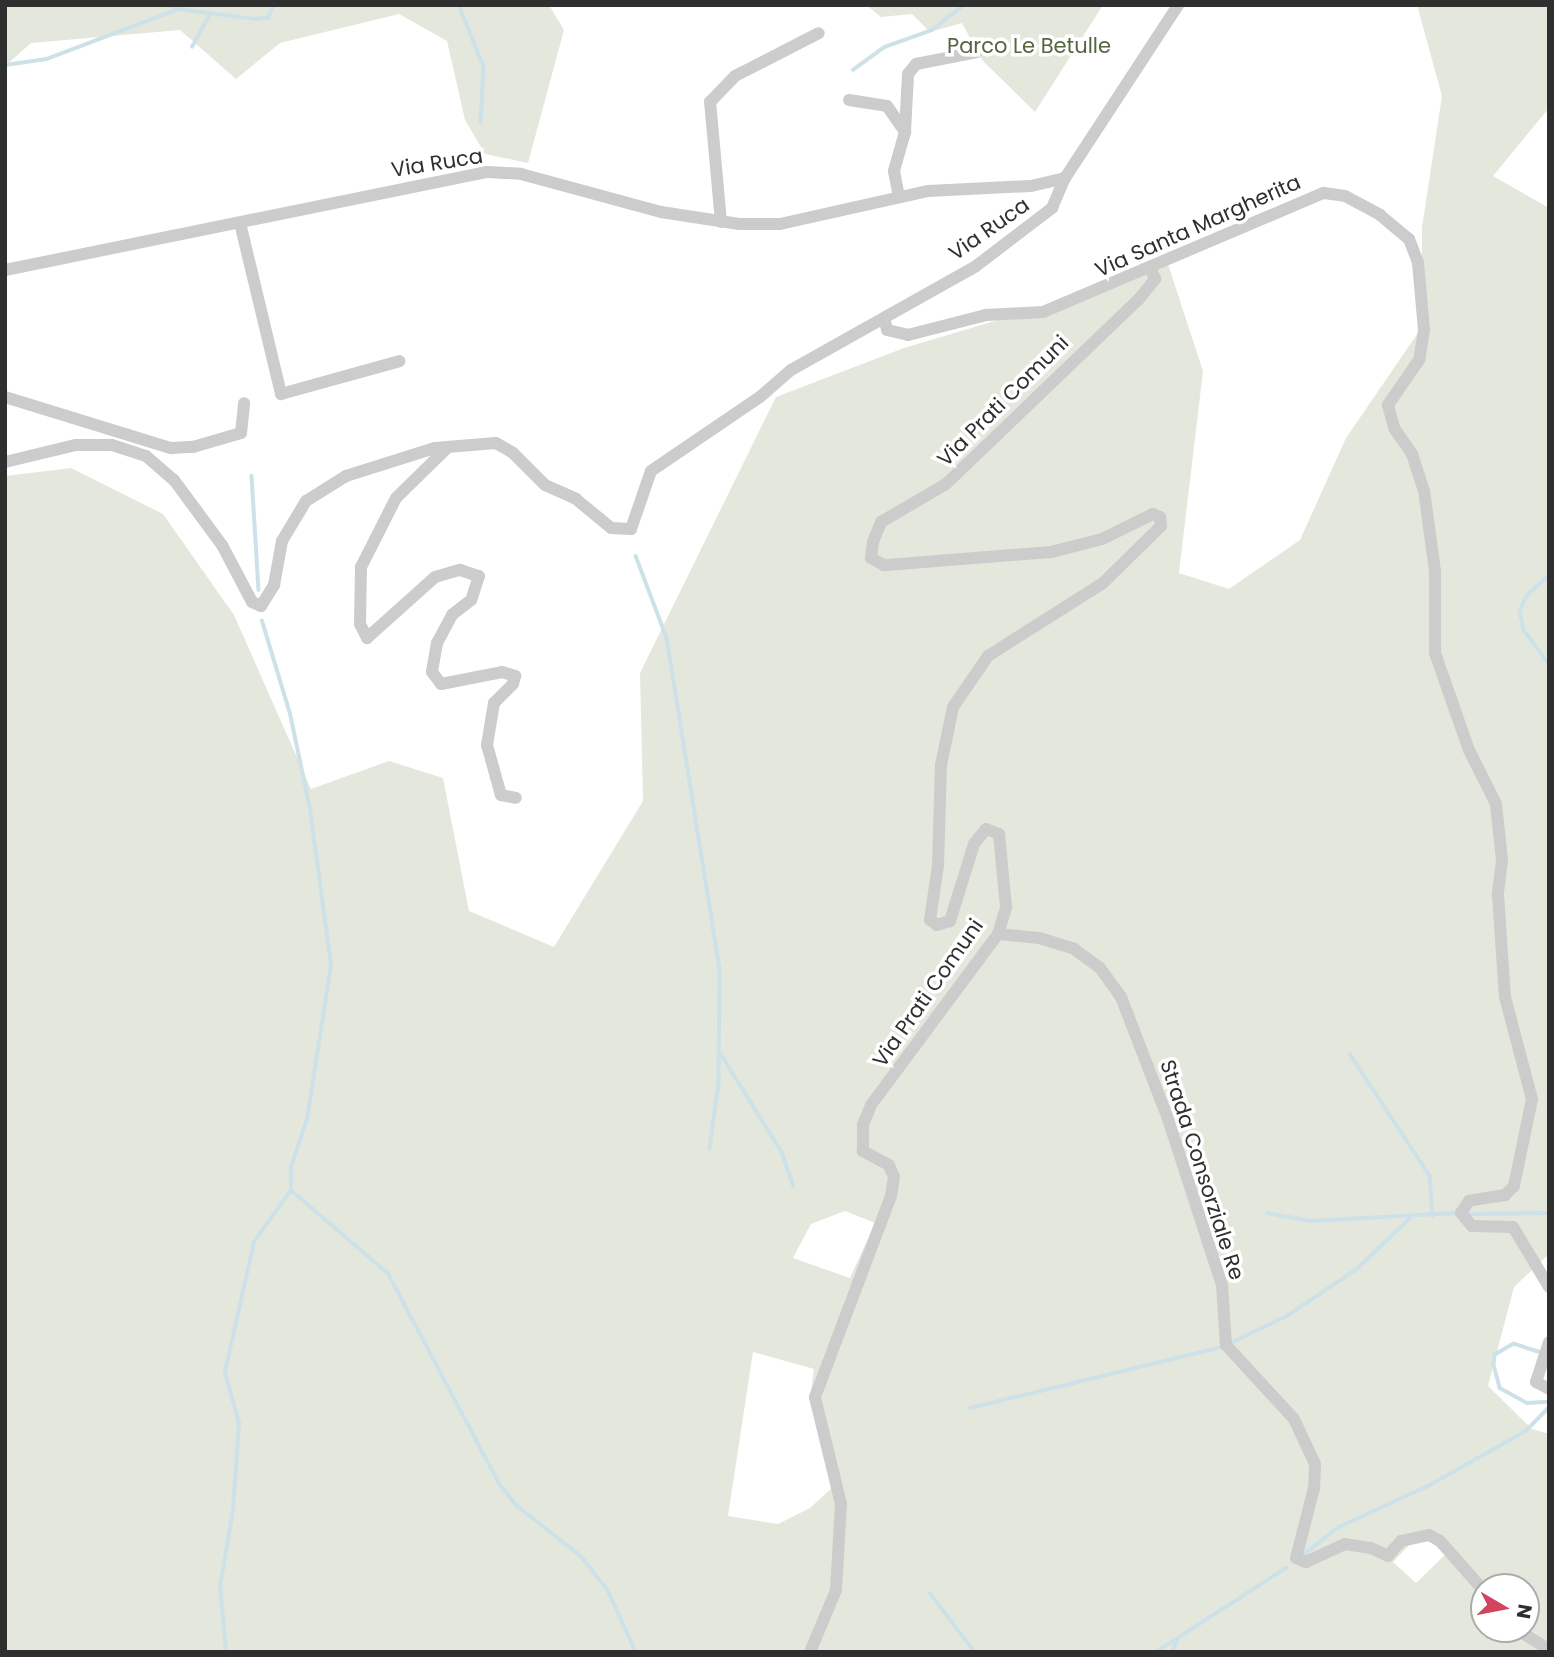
<!DOCTYPE html>
<html>
<head>
<meta charset="utf-8">
<style>
	body { margin:0 }
	#map { position:relative; width:1554px; height:1657px; overflow:hidden; background:#fff; font-family:Poppins,sans-serif }
	div>[style] { position:absolute }
	[style*='--x'] { left:calc(var(--x)*1px); top:calc(var(--y)*1px); width:calc(var(--w)*1px); rotate:calc(var(--a)*1deg) }
	.green>* { inset:0; background:#e4e8dc }
	.stream>* { height:3.5px; margin:-1.75px; padding:0 1.75px; transform-origin:1.75px; border-radius:1.75px; background:#cde1e9 }
	.minor>* { height:12px; margin:-6px; padding:0 6px; transform-origin:6px; border-radius:6px; background:#ccc }
	span { translate:-50% -50%; white-space:nowrap; text-align:center; line-height:1.15; -webkit-text-stroke:7px #fff; paint-order:stroke }
	.park-label { font-size:21px; color:#566641 }
	.street-label { font-size:21px; color:#2f2f2f }
	.frame { position:absolute; inset:0; border:7px solid #2f2f2f; pointer-events:none }
	.north { position:absolute; left:1470px; top:1573px; width:70px; height:70px; box-sizing:border-box; background:#fff; border:2px solid #acacac; border-radius:50%; rotate:100deg; font-size:19px; font-weight:700; line-height:28px; text-align:center; color:#2f2f2f }
	.north::after { content:''; display:block; margin:auto; width:24px; height:32px; background:#d2455e; clip-path:polygon(50% 0,100% 100%,50% 72%,0 100%) }
</style>
</head>
<body>
<div id="map">
	<div class="green">
		<i style="clip-path:polygon(5px 5px,549px 5px,564px 30px,528px 163px,485px 154px,465px 120px,447px 41px,399px 14px,280px 43px,236px 79px,180px 30px,31px 43px,5px 66px)"></i>
		<i style="clip-path:polygon(866px 5px,1103px 5px,1035px 112px,982px 60px,962px 23px,930px 32px,912px 14px,881px 17px)"></i>
		<i style="clip-path:polygon(evenodd,1417px 5px,1549px 5px,1549px 108px,1493px 176px,1549px 208px,1549px 1254px,1514px 1287px,1488px 1386px,1532px 1429px,1549px 1434px,1549px 1652px,5px 1652px,5px 476px,71px 468px,163px 514px,234px 615px,311px 789px,389px 761px,443px 778px,469px 911px,554px 947px,643px 801px,640px 673px,776px 397px,904px 348px,1075px 297px,1166px 258px,1203px 371px,1179px 573px,1229px 589px,1300px 540px,1346px 438px,1422px 327px,1422px 227px,1442px 96px,1417px 5px,845px 1211px,875px 1223px,850px 1278px,793px 1258px,811px 1224px,845px 1211px,1417px 5px,753px 1352px,814px 1369px,810px 1397px,833px 1487px,810px 1508px,778px 1524px,728px 1516px,753px 1352px,1417px 5px,1417px 1537px,1436px 1541px,1446px 1554px,1416px 1583px,1393px 1562px,1417px 1537px,1417px 5px,1484px 1587px,1526px 1587px,1526px 1629px,1484px 1629px,1484px 1587px)"></i>
	</div>
	<div class="stream">
		<i style="--x:169;--y:5;--w:11;--a:22"></i>
		<i style="--x:459;--y:5;--w:67;--a:68"></i>
		<i style="--x:484;--y:67;--w:55;--a:93.1"></i>
		<i style="--x:192;--y:47;--w:39;--a:-61"></i>
		<i style="--x:5;--y:65;--w:42;--a:-8.1"></i>
		<i style="--x:47;--y:59;--w:141;--a:-20.7"></i>
		<i style="--x:179;--y:9;--w:77;--a:7.5"></i>
		<i style="--x:255;--y:19;--w:13;--a:-4"></i>
		<i style="--x:268;--y:18;--w:14;--a:-65"></i>
		<i style="--x:853;--y:70;--w:39;--a:-36"></i>
		<i style="--x:885;--y:47;--w:50;--a:-19.9"></i>
		<i style="--x:932;--y:30;--w:41;--a:-38"></i>
		<i style="--x:252;--y:476;--w:114;--a:86.5"></i>
		<i style="--x:636;--y:556;--w:88;--a:69.3"></i>
		<i style="--x:667;--y:638;--w:335;--a:80.9"></i>
		<i style="--x:720;--y:969;--w:115;--a:90.5"></i>
		<i style="--x:719;--y:1084;--w:65;--a:98"></i>
		<i style="--x:1549;--y:576;--w:30;--a:138"></i>
		<i style="--x:1527;--y:596;--w:17;--a:115"></i>
		<i style="--x:1520;--y:611;--w:19;--a:78"></i>
		<i style="--x:1524;--y:630;--w:42;--a:53.7"></i>
		<i style="--x:721;--y:1054;--w:115;--a:58.1"></i>
		<i style="--x:782;--y:1152;--w:36;--a:71"></i>
		<i style="--x:1350;--y:1054;--w:146;--a:56.7"></i>
		<i style="--x:1430;--y:1176;--w:40;--a:85.7"></i>
		<i style="--x:291;--y:1190;--w:128;--a:40.6"></i>
		<i style="--x:388;--y:1273;--w:238;--a:62.1"></i>
		<i style="--x:499;--y:1483;--w:28;--a:52"></i>
		<i style="--x:516;--y:1505;--w:83;--a:38.1"></i>
		<i style="--x:581;--y:1556;--w:43;--a:51.5"></i>
		<i style="--x:608;--y:1590;--w:68;--a:65.7"></i>
		<i style="--x:1267;--y:1213;--w:45;--a:10.3"></i>
		<i style="--x:1311;--y:1221;--w:143;--a:-3.2"></i>
		<i style="--x:1471;--y:1214;--w:78;--a:-0.7"></i>
		<i style="--x:1229;--y:1344;--w:64;--a:-25.8"></i>
		<i style="--x:1287;--y:1316;--w:84;--a:-33.9"></i>
		<i style="--x:1357;--y:1269;--w:74;--a:-43.9"></i>
		<i style="--x:1541;--y:1353;--w:28;--a:-162"></i>
		<i style="--x:1514;--y:1344;--w:22;--a:150"></i>
		<i style="--x:1495;--y:1355;--w:10;--a:96"></i>
		<i style="--x:1494;--y:1365;--w:24;--a:75"></i>
		<i style="--x:1500;--y:1388;--w:31;--a:29"></i>
		<i style="--x:1527;--y:1403;--w:22;--a:-3"></i>
		<i style="--x:970;--y:1408;--w:259;--a:-13.6"></i>
		<i style="--x:1302;--y:1556;--w:47;--a:-38.1"></i>
		<i style="--x:1339;--y:1527;--w:100;--a:-24.8"></i>
		<i style="--x:1430;--y:1485;--w:110;--a:-29.4"></i>
		<i style="--x:1526;--y:1431;--w:33;--a:-46"></i>
		<i style="--x:930;--y:1593;--w:74;--a:52.7"></i>
		<i style="--x:226;--y:1652;--w:66;--a:-95.2"></i>
		<i style="--x:220;--y:1586;--w:77;--a:-80.3"></i>
		<i style="--x:233;--y:1510;--w:86;--a:-86"></i>
		<i style="--x:239;--y:1424;--w:54;--a:-105.1"></i>
		<i style="--x:225;--y:1372;--w:133;--a:-77.4"></i>
		<i style="--x:254;--y:1242;--w:64;--a:-54.6"></i>
		<i style="--x:291;--y:1190;--w:23;--a:-90"></i>
		<i style="--x:291;--y:1167;--w:51;--a:-71.6"></i>
		<i style="--x:307;--y:1119;--w:156;--a:-81.1"></i>
		<i style="--x:331;--y:965;--w:157;--a:-97.7"></i>
		<i style="--x:310;--y:809;--w:97;--a:-101.9"></i>
		<i style="--x:290;--y:714;--w:97;--a:-106.8"></i>
		<i style="--x:1156;--y:1652;--w:155;--a:-32.9"></i>
		<i style="--x:1172;--y:1652;--w:12;--a:-66"></i>
	</div>
	<div class="minor">
		<i style="--x:849;--y:100;--w:38;--a:9"></i>
		<i style="--x:887;--y:106;--w:32;--a:55"></i>
		<i style="--x:905;--y:132;--w:41;--a:105.8"></i>
		<i style="--x:894;--y:171;--w:26;--a:79"></i>
		<i style="--x:905;--y:132;--w:58;--a:-87"></i>
		<i style="--x:908;--y:74;--w:13;--a:-51"></i>
		<i style="--x:916;--y:64;--w:62;--a:-11.1"></i>
		<i style="--x:721;--y:222;--w:121;--a:-95.2"></i>
		<i style="--x:710;--y:102;--w:36;--a:-46"></i>
		<i style="--x:735;--y:76;--w:94;--a:-27.1"></i>
		<i style="--x:240;--y:223;--w:176;--a:76.5"></i>
		<i style="--x:281;--y:394;--w:123;--a:-15.5"></i>
		<i style="--x:5;--y:270;--w:492;--a:-11.5"></i>
		<i style="--x:487;--y:172;--w:34;--a:3"></i>
		<i style="--x:521;--y:174;--w:145;--a:15.2"></i>
		<i style="--x:661;--y:212;--w:79;--a:8.7"></i>
		<i style="--x:739;--y:224;--w:41;--a:0"></i>
		<i style="--x:780;--y:224;--w:152;--a:-12.6"></i>
		<i style="--x:928;--y:191;--w:103;--a:-2.8"></i>
		<i style="--x:1031;--y:186;--w:35;--a:-13"></i>
		<i style="--x:1065;--y:178;--w:207;--a:-56.8"></i>
		<i style="--x:885;--y:321;--w:9;--a:77"></i>
		<i style="--x:887;--y:330;--w:22;--a:13"></i>
		<i style="--x:908;--y:335;--w:81;--a:-14.4"></i>
		<i style="--x:986;--y:315;--w:57;--a:-3"></i>
		<i style="--x:1043;--y:312;--w:305;--a:-23"></i>
		<i style="--x:1324;--y:193;--w:21;--a:8"></i>
		<i style="--x:1345;--y:196;--w:40;--a:28"></i>
		<i style="--x:1380;--y:215;--w:38;--a:40"></i>
		<i style="--x:1409;--y:239;--w:26;--a:69"></i>
		<i style="--x:1418;--y:263;--w:67;--a:84.9"></i>
		<i style="--x:1424;--y:330;--w:30;--a:99"></i>
		<i style="--x:1419;--y:360;--w:55;--a:124.6"></i>
		<i style="--x:1388;--y:405;--w:24;--a:75"></i>
		<i style="--x:1394;--y:428;--w:32;--a:55"></i>
		<i style="--x:1412;--y:454;--w:38;--a:72"></i>
		<i style="--x:1424;--y:490;--w:82;--a:82.3"></i>
		<i style="--x:1435;--y:571;--w:82;--a:90"></i>
		<i style="--x:1435;--y:653;--w:103;--a:70.7"></i>
		<i style="--x:1469;--y:750;--w:60;--a:63.4"></i>
		<i style="--x:1496;--y:804;--w:56;--a:83.9"></i>
		<i style="--x:1502;--y:860;--w:35;--a:97"></i>
		<i style="--x:1498;--y:895;--w:102;--a:86.1"></i>
		<i style="--x:1505;--y:997;--w:106;--a:75.2"></i>
		<i style="--x:1532;--y:1099;--w:89;--a:101.7"></i>
		<i style="--x:1514;--y:1186;--w:13;--a:135"></i>
		<i style="--x:1505;--y:1195;--w:36;--a:171"></i>
		<i style="--x:1469;--y:1201;--w:14;--a:124"></i>
		<i style="--x:1461;--y:1213;--w:17;--a:50"></i>
		<i style="--x:1472;--y:1226;--w:41;--a:1.4"></i>
		<i style="--x:1513;--y:1227;--w:70;--a:59"></i>
		<i style="--x:5;--y:397;--w:174;--a:17.1"></i>
		<i style="--x:171;--y:448;--w:22;--a:-3"></i>
		<i style="--x:193;--y:447;--w:50;--a:-16.3"></i>
		<i style="--x:241;--y:433;--w:30;--a:-84"></i>
		<i style="--x:447;--y:448;--w:71;--a:135.6"></i>
		<i style="--x:396;--y:498;--w:77;--a:116.9"></i>
		<i style="--x:361;--y:567;--w:57;--a:91"></i>
		<i style="--x:360;--y:624;--w:16;--a:63"></i>
		<i style="--x:367;--y:638;--w:91;--a:-41.9"></i>
		<i style="--x:435;--y:577;--w:26;--a:-16"></i>
		<i style="--x:460;--y:570;--w:20;--a:18"></i>
		<i style="--x:479;--y:576;--w:25;--a:108"></i>
		<i style="--x:471;--y:600;--w:24;--a:142"></i>
		<i style="--x:452;--y:615;--w:32;--a:118"></i>
		<i style="--x:437;--y:643;--w:29;--a:100"></i>
		<i style="--x:432;--y:672;--w:15;--a:53"></i>
		<i style="--x:441;--y:684;--w:62;--a:-11.1"></i>
		<i style="--x:502;--y:672;--w:14;--a:17"></i>
		<i style="--x:515;--y:676;--w:8;--a:104"></i>
		<i style="--x:513;--y:684;--w:27;--a:135"></i>
		<i style="--x:494;--y:703;--w:43;--a:99.5"></i>
		<i style="--x:487;--y:745;--w:52;--a:74.4"></i>
		<i style="--x:501;--y:795;--w:15;--a:11"></i>
		<i style="--x:5;--y:462;--w:73;--a:-13.5"></i>
		<i style="--x:76;--y:445;--w:36;--a:0"></i>
		<i style="--x:112;--y:445;--w:36;--a:18"></i>
		<i style="--x:146;--y:456;--w:37;--a:41"></i>
		<i style="--x:174;--y:480;--w:81;--a:53.6"></i>
		<i style="--x:222;--y:545;--w:64;--a:62.2"></i>
		<i style="--x:252;--y:602;--w:10;--a:24"></i>
		<i style="--x:261;--y:606;--w:25;--a:-58"></i>
		<i style="--x:274;--y:585;--w:45;--a:-79.7"></i>
		<i style="--x:282;--y:541;--w:47;--a:-59"></i>
		<i style="--x:306;--y:501;--w:47;--a:-32"></i>
		<i style="--x:346;--y:476;--w:93;--a:-17.5"></i>
		<i style="--x:435;--y:448;--w:61;--a:-4.7"></i>
		<i style="--x:496;--y:443;--w:20;--a:30"></i>
		<i style="--x:513;--y:453;--w:45;--a:45"></i>
		<i style="--x:545;--y:485;--w:34;--a:24"></i>
		<i style="--x:576;--y:499;--w:45;--a:39.6"></i>
		<i style="--x:611;--y:528;--w:20;--a:3"></i>
		<i style="--x:631;--y:529;--w:61;--a:-71"></i>
		<i style="--x:651;--y:471;--w:132;--a:-34.2"></i>
		<i style="--x:760;--y:397;--w:41;--a:-41.1"></i>
		<i style="--x:791;--y:370;--w:212;--a:-29.3"></i>
		<i style="--x:976;--y:266;--w:96;--a:-37.3"></i>
		<i style="--x:1052;--y:208;--w:33;--a:-67"></i>
		<i style="--x:998;--y:934;--w:41;--a:5.6"></i>
		<i style="--x:1039;--y:938;--w:37;--a:17"></i>
		<i style="--x:1074;--y:949;--w:32;--a:36"></i>
		<i style="--x:1100;--y:968;--w:36;--a:54"></i>
		<i style="--x:1121;--y:997;--w:128;--a:68.9"></i>
		<i style="--x:1167;--y:1116;--w:178;--a:72"></i>
		<i style="--x:1222;--y:1285;--w:60;--a:86.2"></i>
		<i style="--x:1226;--y:1345;--w:100;--a:47.4"></i>
		<i style="--x:1294;--y:1419;--w:50;--a:65"></i>
		<i style="--x:1315;--y:1464;--w:24;--a:92"></i>
		<i style="--x:1314;--y:1488;--w:72;--a:104.4"></i>
		<i style="--x:1296;--y:1558;--w:11;--a:22"></i>
		<i style="--x:1306;--y:1562;--w:43;--a:-24.8"></i>
		<i style="--x:1345;--y:1544;--w:26;--a:9"></i>
		<i style="--x:1371;--y:1548;--w:19;--a:25"></i>
		<i style="--x:1388;--y:1556;--w:20;--a:-49"></i>
		<i style="--x:1401;--y:1541;--w:29;--a:-12"></i>
		<i style="--x:1429;--y:1535;--w:13;--a:29"></i>
		<i style="--x:1440;--y:1541;--w:67;--a:48.7"></i>
		<i style="--x:1549;--y:1342;--w:42;--a:108"></i>
		<i style="--x:1536;--y:1382;--w:15;--a:28"></i>
		<i style="--x:1516;--y:1629;--w:39;--a:32"></i>
		<i style="--x:810;--y:1652;--w:67;--a:-67.2"></i>
		<i style="--x:836;--y:1590;--w:86;--a:-86.7"></i>
		<i style="--x:841;--y:1504;--w:110;--a:-103.7"></i>
		<i style="--x:815;--y:1397;--w:215;--a:-69.3"></i>
		<i style="--x:891;--y:1196;--w:19;--a:-81"></i>
		<i style="--x:894;--y:1177;--w:13;--a:-113"></i>
		<i style="--x:889;--y:1165;--w:30;--a:-152"></i>
		<i style="--x:863;--y:1151;--w:26;--a:-90"></i>
		<i style="--x:863;--y:1125;--w:22;--a:-68"></i>
		<i style="--x:871;--y:1105;--w:213;--a:-53.4"></i>
		<i style="--x:998;--y:934;--w:28;--a:-73"></i>
		<i style="--x:1006;--y:907;--w:73;--a:-95.5"></i>
		<i style="--x:999;--y:834;--w:14;--a:-159"></i>
		<i style="--x:986;--y:829;--w:19;--a:129"></i>
		<i style="--x:974;--y:844;--w:81;--a:107.3"></i>
		<i style="--x:950;--y:921;--w:14;--a:163"></i>
		<i style="--x:937;--y:925;--w:9;--a:-144"></i>
		<i style="--x:930;--y:920;--w:56;--a:-81.7"></i>
		<i style="--x:938;--y:865;--w:100;--a:-88.3"></i>
		<i style="--x:941;--y:765;--w:59;--a:-78.3"></i>
		<i style="--x:953;--y:707;--w:62;--a:-55.5"></i>
		<i style="--x:988;--y:656;--w:136;--a:-32.4"></i>
		<i style="--x:1103;--y:583;--w:81;--a:-44.5"></i>
		<i style="--x:1161;--y:526;--w:9;--a:-96"></i>
		<i style="--x:1160;--y:517;--w:8;--a:-157"></i>
		<i style="--x:1153;--y:514;--w:57;--a:153.9"></i>
		<i style="--x:1102;--y:539;--w:53;--a:165.7"></i>
		<i style="--x:1051;--y:552;--w:168;--a:175.5"></i>
		<i style="--x:884;--y:565;--w:15;--a:-152"></i>
		<i style="--x:871;--y:558;--w:16;--a:-83"></i>
		<i style="--x:873;--y:542;--w:22;--a:-68"></i>
		<i style="--x:881;--y:522;--w:75;--a:-30.3"></i>
		<i style="--x:946;--y:484;--w:267;--a:-43.8"></i>
		<i style="--x:1139;--y:299;--w:26;--a:-51"></i>
		<i style="--x:1155;--y:279;--w:13;--a:-113"></i>
	</div>
	<div class="park-label">
		<span style="left:1029px;top:46px">Parco Le Betulle</span>
	</div>
	<div class="street-label">
		<span style="left:437px;top:163px;rotate:-9deg">Via Ruca</span>
		<span style="left:1198px;top:226px;rotate:-24deg">Via Santa Margherita</span>
		<span style="left:989px;top:229px;rotate:-35deg">Via Ruca</span>
		<span style="left:1003px;top:401px;rotate:-45deg">Via Prati Comuni</span>
		<span style="left:928px;top:993px;rotate:-55deg">Via Prati Comuni</span>
		<span style="left:1202px;top:1170px;rotate:72deg">Strada Consorziale Re</span>
	</div>
	<div class="frame"></div>
	<div class="north">N</div>
</div>
</body>
</html>
